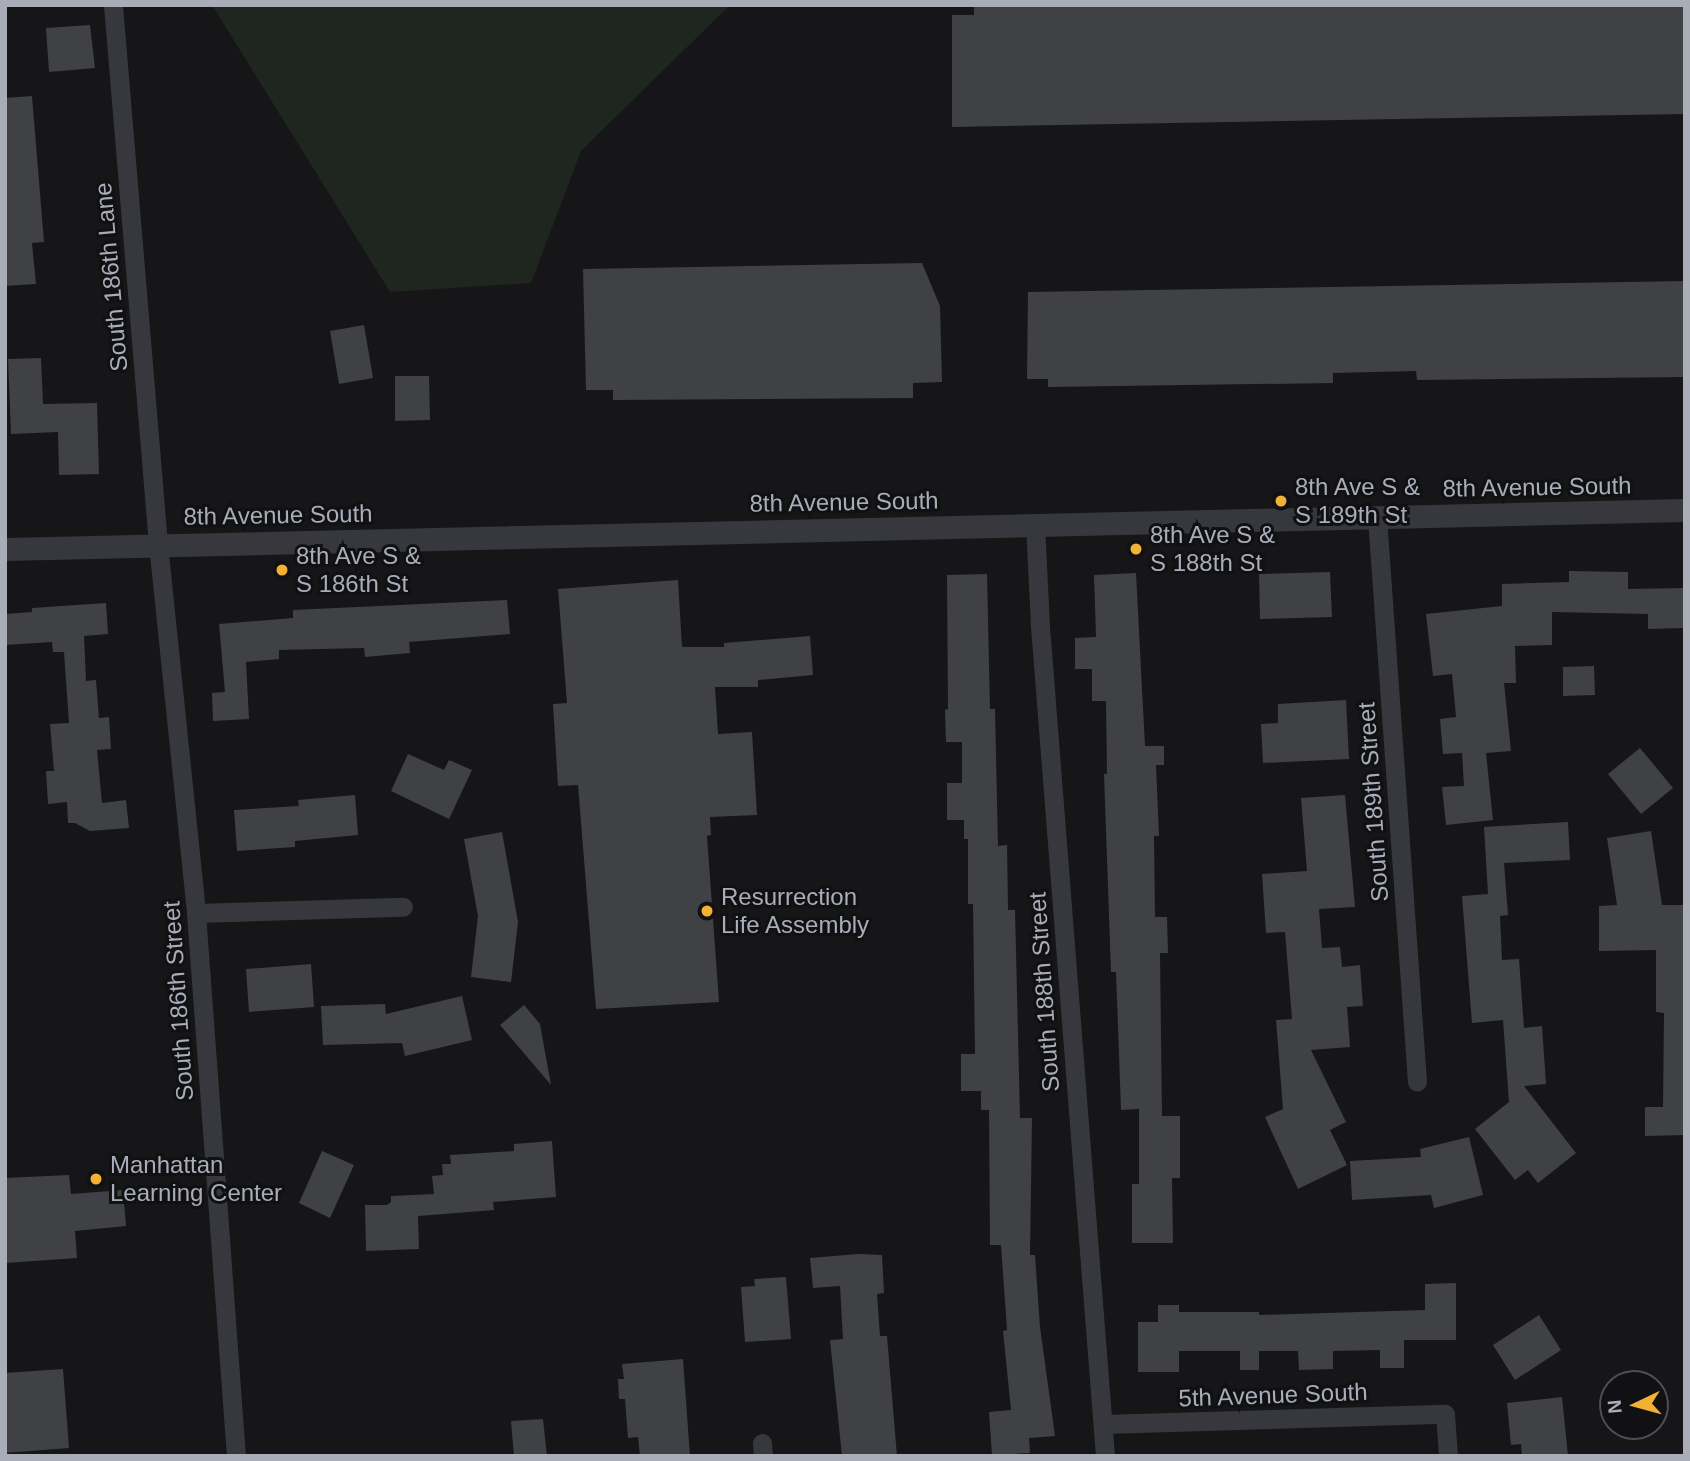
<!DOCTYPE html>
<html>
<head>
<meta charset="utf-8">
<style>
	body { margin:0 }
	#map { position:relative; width:1690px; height:1461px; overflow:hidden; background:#161618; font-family:Arial,sans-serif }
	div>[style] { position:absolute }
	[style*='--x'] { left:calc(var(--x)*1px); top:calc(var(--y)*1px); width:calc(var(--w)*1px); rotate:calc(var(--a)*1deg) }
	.green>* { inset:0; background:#1e261f }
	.building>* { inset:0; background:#404145 }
	.minor>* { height:19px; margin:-9.5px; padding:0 9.5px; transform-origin:9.5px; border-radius:9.5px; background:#37383d }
	.tertiary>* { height:23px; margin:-11.5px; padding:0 11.5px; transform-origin:11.5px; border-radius:11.5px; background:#37383d }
	.dots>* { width:19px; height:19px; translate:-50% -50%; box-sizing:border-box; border:4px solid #111113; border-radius:50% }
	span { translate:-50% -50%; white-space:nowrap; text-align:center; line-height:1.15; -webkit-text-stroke:6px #111113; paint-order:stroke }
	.street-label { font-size:24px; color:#a8adb8 }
	.poi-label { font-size:24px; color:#a8adb8 }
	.left { translate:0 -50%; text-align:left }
	.frame { position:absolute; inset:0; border:7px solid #a8adb8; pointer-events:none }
	.north { position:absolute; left:1599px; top:1370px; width:70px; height:70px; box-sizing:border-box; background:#111113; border:2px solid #4d4f55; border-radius:50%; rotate:265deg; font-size:19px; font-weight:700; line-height:28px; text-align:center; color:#a8adb8 }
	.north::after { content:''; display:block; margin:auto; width:24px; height:32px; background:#f2b134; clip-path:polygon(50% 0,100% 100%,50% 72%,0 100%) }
</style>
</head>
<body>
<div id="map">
	<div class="green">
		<i style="clip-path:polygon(212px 5px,730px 5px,581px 151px,531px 283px,390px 292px)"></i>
	</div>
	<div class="building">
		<i style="clip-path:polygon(974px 5px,1685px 5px,1685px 114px,952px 127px,952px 15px,974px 15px)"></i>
		<i style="clip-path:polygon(90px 25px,95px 68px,49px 72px,46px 28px)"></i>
		<i style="clip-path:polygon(32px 96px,44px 242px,32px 243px,36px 284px,5px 286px,5px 98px)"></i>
		<i style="clip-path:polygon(922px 263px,940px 306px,942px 382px,913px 383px,913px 398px,613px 400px,613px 390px,586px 390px,583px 269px)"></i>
		<i style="clip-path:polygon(1685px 281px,1685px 377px,1417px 380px,1416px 371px,1333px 373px,1333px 383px,1048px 387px,1048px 379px,1027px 379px,1028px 292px)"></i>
		<i style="clip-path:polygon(364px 325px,373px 378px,339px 384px,330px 331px)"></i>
		<i style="clip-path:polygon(41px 358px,43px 404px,97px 403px,99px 474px,59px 475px,58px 432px,11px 434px,8px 359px)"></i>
		<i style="clip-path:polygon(395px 376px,429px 376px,430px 420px,395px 421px)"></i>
		<i style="clip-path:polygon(1569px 571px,1628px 572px,1628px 589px,1685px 588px,1685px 628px,1648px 629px,1648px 614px,1552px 612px,1552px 645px,1515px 646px,1516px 683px,1504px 683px,1511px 751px,1486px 753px,1493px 820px,1446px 825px,1442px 787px,1464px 786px,1462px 753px,1443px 754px,1440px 719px,1456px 717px,1452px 674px,1433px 676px,1426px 614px,1502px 606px,1502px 584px,1569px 582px)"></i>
		<i style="clip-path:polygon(1330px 572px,1332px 617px,1260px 619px,1259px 574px)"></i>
		<i style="clip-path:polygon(1136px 573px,1145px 746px,1164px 746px,1164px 765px,1156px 765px,1159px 836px,1154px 836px,1155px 917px,1167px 917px,1168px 953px,1160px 953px,1162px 1116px,1180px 1116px,1180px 1178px,1172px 1178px,1173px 1243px,1132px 1243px,1132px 1184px,1139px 1184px,1139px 1109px,1121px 1110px,1116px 972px,1111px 972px,1104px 774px,1107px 774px,1106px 701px,1092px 701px,1092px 669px,1075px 669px,1075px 638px,1096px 637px,1094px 575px)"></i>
		<i style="clip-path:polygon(987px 574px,990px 709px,995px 709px,998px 846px,1007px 845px,1008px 910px,1015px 910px,1020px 1118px,1032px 1118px,1030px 1255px,1035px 1255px,1040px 1327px,1055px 1436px,1029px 1438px,1030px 1453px,992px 1455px,989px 1412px,1011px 1410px,1003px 1331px,1007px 1330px,1001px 1245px,990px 1245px,989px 1110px,981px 1110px,981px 1091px,961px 1091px,961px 1054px,975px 1054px,973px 904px,968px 904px,968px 839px,964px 839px,964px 820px,947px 820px,947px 783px,962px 783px,962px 742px,946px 742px,945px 710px,948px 709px,947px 575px)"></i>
		<i style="clip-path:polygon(678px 580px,682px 647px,724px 647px,724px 643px,810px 636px,813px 675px,758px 680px,758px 687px,715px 687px,718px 734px,752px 732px,757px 815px,710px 817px,711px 835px,707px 836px,719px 1002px,596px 1009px,578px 785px,558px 786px,553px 704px,567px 703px,558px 589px)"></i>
		<i style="clip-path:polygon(507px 600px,510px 634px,409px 642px,410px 653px,365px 657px,364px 648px,279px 650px,279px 659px,246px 662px,249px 719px,213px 721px,212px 693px,225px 692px,219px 624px,293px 618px,293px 610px)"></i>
		<i style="clip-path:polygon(106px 603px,108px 634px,84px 636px,86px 681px,96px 680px,99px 718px,109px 717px,111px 749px,97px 750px,102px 803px,126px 800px,129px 828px,90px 831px,75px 823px,68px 823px,67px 802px,48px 804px,46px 771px,54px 771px,50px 724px,69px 723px,64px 652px,53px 652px,52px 642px,5px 645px,5px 614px,32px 612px,32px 608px)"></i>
		<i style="clip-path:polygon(1594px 666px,1595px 695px,1563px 696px,1563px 667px)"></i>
		<i style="clip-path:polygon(1346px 700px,1349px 759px,1263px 763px,1261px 724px,1278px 723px,1278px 704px)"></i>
		<i style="clip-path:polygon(1640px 748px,1673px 788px,1641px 814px,1608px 774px)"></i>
		<i style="clip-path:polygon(408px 754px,444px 770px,449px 760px,472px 770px,449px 819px,391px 791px)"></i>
		<i style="clip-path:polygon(355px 795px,358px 835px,295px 841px,295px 847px,237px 851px,234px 810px,299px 806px,298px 800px)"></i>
		<i style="clip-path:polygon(1345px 795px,1355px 907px,1319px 909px,1322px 948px,1340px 947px,1342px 967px,1360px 965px,1363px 1006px,1347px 1007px,1350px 1047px,1311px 1050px,1346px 1122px,1330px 1130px,1347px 1165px,1298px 1189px,1265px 1117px,1283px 1109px,1276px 1020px,1292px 1019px,1285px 932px,1266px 933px,1262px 874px,1307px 871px,1301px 798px)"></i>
		<i style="clip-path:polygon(1568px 822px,1570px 860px,1504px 863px,1508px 915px,1500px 916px,1502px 960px,1519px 959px,1524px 1028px,1542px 1026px,1546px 1084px,1524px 1086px,1576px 1153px,1538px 1183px,1528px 1170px,1515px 1180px,1475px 1129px,1509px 1102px,1503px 1020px,1472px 1023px,1462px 896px,1488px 894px,1484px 827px)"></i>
		<i style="clip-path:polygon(1651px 831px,1662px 905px,1685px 905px,1685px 1135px,1645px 1136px,1645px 1107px,1663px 1107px,1664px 1013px,1656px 1012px,1656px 950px,1599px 951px,1599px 906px,1617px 905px,1607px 838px)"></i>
		<i style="clip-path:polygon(502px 832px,518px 922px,511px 982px,471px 977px,478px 916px,464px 839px)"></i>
		<i style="clip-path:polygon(311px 964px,314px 1007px,249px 1012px,246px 969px)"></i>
		<i style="clip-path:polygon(462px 996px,472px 1040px,405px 1056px,402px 1043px,323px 1045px,321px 1006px,385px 1004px,386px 1014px)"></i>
		<i style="clip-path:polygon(524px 1005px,540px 1024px,551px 1085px,500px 1025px)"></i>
		<i style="clip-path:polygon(1469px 1137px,1483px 1195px,1434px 1208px,1431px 1195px,1352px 1200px,1350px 1161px,1421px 1157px,1420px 1149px)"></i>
		<i style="clip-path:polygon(552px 1141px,556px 1197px,493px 1202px,494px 1210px,418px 1216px,419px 1249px,366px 1251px,365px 1205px,387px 1205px,391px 1202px,391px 1196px,434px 1194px,432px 1176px,443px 1175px,442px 1164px,451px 1164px,450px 1155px,514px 1151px,514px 1144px)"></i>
		<i style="clip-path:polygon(322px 1151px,354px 1165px,330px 1218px,299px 1203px)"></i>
		<i style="clip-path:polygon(69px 1175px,71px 1194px,123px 1190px,126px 1226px,75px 1231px,77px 1258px,5px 1263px,5px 1178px)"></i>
		<i style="clip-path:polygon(858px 1254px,882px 1255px,884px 1293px,877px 1294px,880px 1336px,887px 1336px,897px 1456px,842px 1456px,830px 1340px,843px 1339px,840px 1286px,813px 1288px,810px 1258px)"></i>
		<i style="clip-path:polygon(786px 1277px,791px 1339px,745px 1342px,741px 1287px,755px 1286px,754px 1279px)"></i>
		<i style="clip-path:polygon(1456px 1283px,1456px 1340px,1404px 1340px,1404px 1368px,1380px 1368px,1380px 1350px,1333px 1351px,1333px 1369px,1299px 1370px,1298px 1351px,1259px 1351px,1259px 1370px,1240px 1370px,1240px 1351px,1179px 1351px,1179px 1372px,1138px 1372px,1138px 1322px,1158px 1322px,1158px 1305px,1179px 1305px,1179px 1312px,1259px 1312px,1259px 1315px,1425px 1310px,1425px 1284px)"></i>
		<i style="clip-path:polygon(1539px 1315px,1561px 1350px,1515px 1380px,1493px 1345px)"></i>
		<i style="clip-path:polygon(683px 1359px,690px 1456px,640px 1456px,638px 1437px,628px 1438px,625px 1399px,619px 1399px,618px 1379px,624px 1379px,622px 1364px)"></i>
		<i style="clip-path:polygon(63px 1369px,69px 1448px,5px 1453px,5px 1373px)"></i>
		<i style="clip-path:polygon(1562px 1397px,1568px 1456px,1522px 1456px,1521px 1444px,1511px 1445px,1507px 1403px)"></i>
		<i style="clip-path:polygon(543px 1419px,547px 1456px,514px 1456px,511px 1421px)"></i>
	</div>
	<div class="minor">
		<i style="--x:113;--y:5;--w:541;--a:85.23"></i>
		<i style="--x:158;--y:544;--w:371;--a:84.1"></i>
		<i style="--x:196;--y:913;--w:544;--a:85.79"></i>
		<i style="--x:1377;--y:517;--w:566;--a:85.95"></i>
		<i style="--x:1035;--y:524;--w:102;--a:87.2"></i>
		<i style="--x:1040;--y:626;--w:833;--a:85.52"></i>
		<i style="--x:196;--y:913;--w:207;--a:-1.7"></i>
		<i style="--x:1103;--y:1424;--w:342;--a:-1.7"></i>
		<i style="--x:1445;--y:1414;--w:42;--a:85.9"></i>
		<i style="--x:762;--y:1443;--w:13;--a:86"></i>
	</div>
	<div class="tertiary">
		<i style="--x:5;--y:549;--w:1680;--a:-1.33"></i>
	</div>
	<div class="dots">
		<i style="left:1281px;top:501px;background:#f2b134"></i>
		<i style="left:1136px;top:549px;background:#f2b134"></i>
		<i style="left:282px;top:570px;background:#f2b134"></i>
		<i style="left:707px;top:911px;background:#f2b134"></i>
		<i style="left:96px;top:1179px;background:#f2b134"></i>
	</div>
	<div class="street-label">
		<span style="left:111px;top:277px;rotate:-95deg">South 186th Lane</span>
		<span style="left:1537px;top:487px;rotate:-1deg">8th Avenue South</span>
		<span style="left:844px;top:502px;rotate:-1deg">8th Avenue South</span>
		<span style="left:278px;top:515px;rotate:-1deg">8th Avenue South</span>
		<span style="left:1373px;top:802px;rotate:-94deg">South 189th Street</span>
		<span style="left:1044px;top:992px;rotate:-94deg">South 188th Street</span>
		<span style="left:178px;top:1001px;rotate:-94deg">South 186th Street</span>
		<span style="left:1273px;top:1395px;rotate:-2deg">5th Avenue South</span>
	</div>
	<div class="poi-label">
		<span class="left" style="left:1295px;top:501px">8th Ave S &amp;<br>S 189th St</span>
		<span class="left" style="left:1150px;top:549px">8th Ave S &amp;<br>S 188th St</span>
		<span class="left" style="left:296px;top:570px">8th Ave S &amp;<br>S 186th St</span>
		<span class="left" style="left:721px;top:911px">Resurrection<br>Life Assembly</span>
		<span class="left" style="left:110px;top:1179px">Manhattan<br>Learning Center</span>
	</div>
	<div class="frame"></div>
	<div class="north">N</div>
</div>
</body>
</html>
